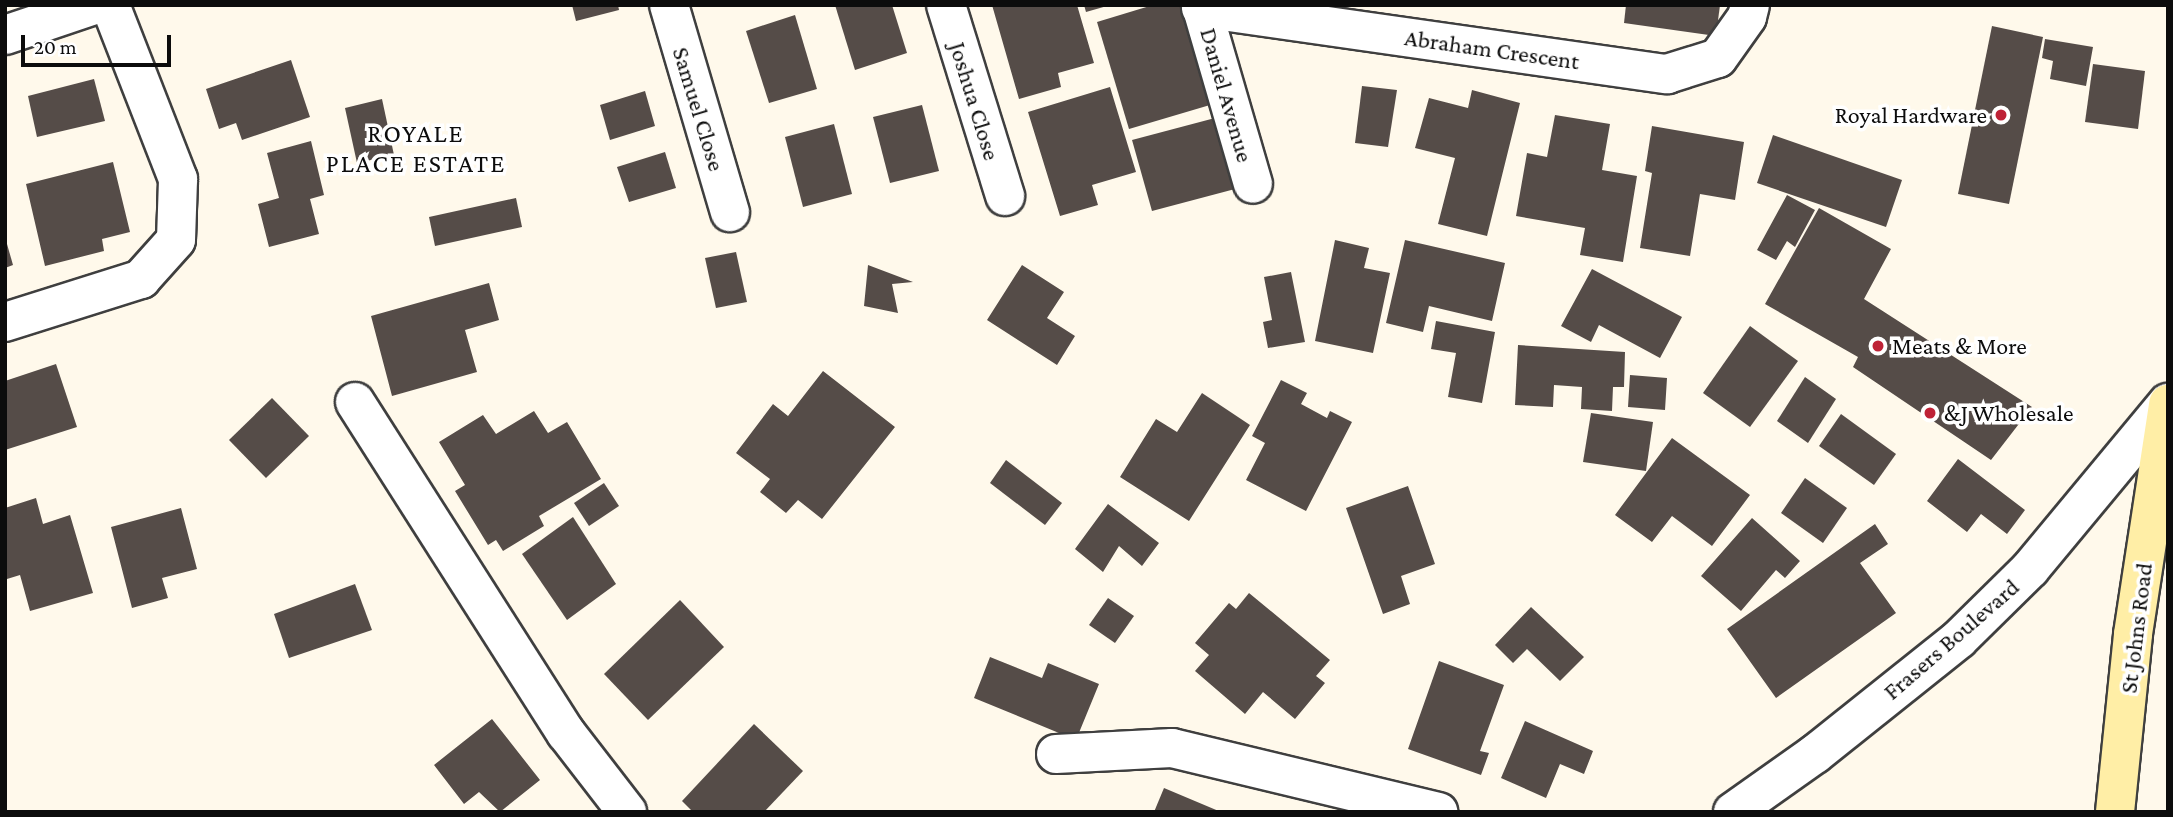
<!DOCTYPE html>
<html>
<head>
<meta charset="utf-8">
<style>
	body { margin:0 }
	#map { position:relative; width:2173px; height:817px; overflow:hidden; background:#fff9eb; font-family:"Crimson Pro",serif }
	div>[style] { position:absolute }
	[style*='--x'] { left:calc(var(--x)*1px); top:calc(var(--y)*1px); width:calc(var(--w)*1px); rotate:calc(var(--a)*1deg) }
	.building>* { inset:0; background:#554c48 }
	.roads { filter:drop-shadow(2px 0 #3f3f3f) drop-shadow(-2px 0 #3f3f3f) drop-shadow(0 2px #3f3f3f) drop-shadow(0 -2px #3f3f3f) }
	.minor>* { height:38px; margin:-19px; padding:0 19px; transform-origin:19px; border-radius:19px; background:#fff }
	.secondary>* { height:38px; margin:-19px; padding:0 19px; transform-origin:19px; border-radius:19px; background:#ffeea6 }
	.dots>* { width:19px; height:19px; translate:-50% -50%; box-sizing:border-box; border:4px solid #fff; border-radius:50% }
	span { translate:-50% -50%; white-space:nowrap; text-align:center; line-height:1.15; -webkit-text-stroke:7px #fff; paint-order:stroke }
	.street-label { font-size:24px; color:#0c0c0c }
	.poi-label { font-size:24px; color:#0c0c0c }
	.right { translate:-100% -50%; text-align:right }
	.left { translate:0 -50%; text-align:left }
	.neighbourhood-label { font-size:26px; color:#0c0c0c; letter-spacing:2px }
	.frame { position:absolute; inset:0; border:7px solid #0c0c0c; pointer-events:none }
	.scale { position:absolute; left:21px; top:35px; width:150px; height:32px; box-sizing:border-box; border:4px solid #0c0c0c; border-top:0; padding-left:9px; font-size:21px; line-height:24px; white-space:nowrap; color:#0c0c0c; -webkit-text-stroke:5px #fff; paint-order:stroke }
</style>
</head>
<body>
<div id="map">
	<div class="building">
		<i style="clip-path:polygon(572px 5px,618px 5px,619px 10px,576px 21px)"></i>
		<i style="clip-path:polygon(835px 5px,892px 5px,907px 53px,855px 70px)"></i>
		<i style="clip-path:polygon(992px 5px,1077px 5px,1094px 63px,1058px 73px,1061px 87px,1019px 99px)"></i>
		<i style="clip-path:polygon(1084px 5px,1107px 5px,1107px 6px,1086px 12px)"></i>
		<i style="clip-path:polygon(1153px 5px,1181px 5px,1210px 105px,1129px 129px,1097px 22px)"></i>
		<i style="clip-path:polygon(1626px 5px,1720px 5px,1716px 36px,1624px 23px)"></i>
		<i style="clip-path:polygon(795px 15px,817px 89px,769px 103px,746px 31px)"></i>
		<i style="clip-path:polygon(1992px 26px,2043px 37px,2009px 204px,1958px 194px)"></i>
		<i style="clip-path:polygon(2045px 39px,2093px 47px,2086px 86px,2050px 79px,2053px 61px,2042px 58px)"></i>
		<i style="clip-path:polygon(291px 60px,310px 117px,242px 140px,236px 123px,219px 129px,206px 89px)"></i>
		<i style="clip-path:polygon(2093px 64px,2145px 71px,2138px 129px,2085px 122px)"></i>
		<i style="clip-path:polygon(94px 79px,105px 121px,37px 137px,28px 96px)"></i>
		<i style="clip-path:polygon(1362px 86px,1397px 90px,1388px 147px,1355px 143px)"></i>
		<i style="clip-path:polygon(1110px 87px,1136px 172px,1092px 185px,1098px 205px,1060px 216px,1028px 112px)"></i>
		<i style="clip-path:polygon(1472px 90px,1520px 103px,1487px 236px,1438px 224px,1455px 158px,1415px 148px,1429px 98px,1468px 108px)"></i>
		<i style="clip-path:polygon(645px 91px,655px 126px,610px 140px,600px 105px)"></i>
		<i style="clip-path:polygon(382px 99px,394px 155px,357px 163px,345px 108px)"></i>
		<i style="clip-path:polygon(922px 105px,939px 171px,890px 183px,873px 117px)"></i>
		<i style="clip-path:polygon(1555px 115px,1610px 124px,1602px 170px,1637px 176px,1623px 262px,1580px 255px,1585px 228px,1516px 216px,1527px 153px,1547px 157px)"></i>
		<i style="clip-path:polygon(1215px 118px,1235px 189px,1152px 211px,1132px 140px)"></i>
		<i style="clip-path:polygon(834px 124px,852px 194px,803px 207px,785px 137px)"></i>
		<i style="clip-path:polygon(1652px 126px,1744px 142px,1735px 200px,1700px 194px,1690px 256px,1640px 248px,1652px 173px,1645px 171px)"></i>
		<i style="clip-path:polygon(1773px 135px,1902px 180px,1886px 227px,1757px 183px)"></i>
		<i style="clip-path:polygon(311px 141px,324px 195px,310px 199px,319px 234px,269px 247px,258px 204px,279px 198px,267px 153px)"></i>
		<i style="clip-path:polygon(665px 152px,676px 188px,629px 202px,617px 167px)"></i>
		<i style="clip-path:polygon(113px 162px,130px 232px,102px 239px,104px 251px,45px 266px,26px 184px)"></i>
		<i style="clip-path:polygon(1787px 195px,1815px 210px,1795px 247px,1787px 241px,1776px 260px,1757px 250px)"></i>
		<i style="clip-path:polygon(516px 198px,522px 227px,435px 246px,429px 217px)"></i>
		<i style="clip-path:polygon(1819px 208px,1891px 249px,1864px 299px,2032px 407px,1991px 460px,1853px 367px,1858px 357px,1765px 304px)"></i>
		<i style="clip-path:polygon(5px 237px,13px 265px,5px 268px)"></i>
		<i style="clip-path:polygon(1335px 240px,1369px 248px,1364px 268px,1390px 273px,1373px 353px,1315px 341px)"></i>
		<i style="clip-path:polygon(1405px 240px,1505px 263px,1492px 321px,1429px 306px,1423px 332px,1386px 323px)"></i>
		<i style="clip-path:polygon(736px 252px,747px 302px,716px 308px,705px 258px)"></i>
		<i style="clip-path:polygon(868px 265px,913px 282px,892px 284px,898px 313px,864px 306px)"></i>
		<i style="clip-path:polygon(1022px 265px,1064px 292px,1047px 318px,1075px 336px,1057px 365px,987px 320px)"></i>
		<i style="clip-path:polygon(1592px 269px,1682px 317px,1660px 358px,1599px 325px,1591px 342px,1561px 326px)"></i>
		<i style="clip-path:polygon(1291px 272px,1305px 342px,1268px 348px,1263px 322px,1272px 320px,1264px 277px)"></i>
		<i style="clip-path:polygon(489px 283px,499px 320px,465px 330px,477px 372px,392px 396px,371px 316px)"></i>
		<i style="clip-path:polygon(1436px 321px,1495px 332px,1482px 403px,1448px 397px,1456px 353px,1431px 349px)"></i>
		<i style="clip-path:polygon(1750px 326px,1798px 361px,1750px 427px,1703px 393px)"></i>
		<i style="clip-path:polygon(1518px 345px,1625px 352px,1624px 387px,1613px 387px,1612px 411px,1581px 409px,1582px 387px,1554px 385px,1553px 407px,1515px 405px)"></i>
		<i style="clip-path:polygon(56px 364px,77px 427px,5px 450px,5px 381px)"></i>
		<i style="clip-path:polygon(823px 371px,895px 427px,822px 519px,798px 500px,786px 513px,760px 492px,770px 479px,736px 453px,773px 404px,788px 416px)"></i>
		<i style="clip-path:polygon(1630px 375px,1667px 378px,1665px 410px,1628px 407px)"></i>
		<i style="clip-path:polygon(1805px 377px,1836px 399px,1808px 443px,1777px 421px)"></i>
		<i style="clip-path:polygon(1281px 380px,1307px 393px,1301px 404px,1327px 418px,1330px 411px,1352px 422px,1306px 511px,1246px 480px,1265px 443px,1252px 436px)"></i>
		<i style="clip-path:polygon(1202px 393px,1250px 425px,1189px 521px,1120px 477px,1156px 419px,1177px 432px)"></i>
		<i style="clip-path:polygon(272px 398px,309px 436px,266px 478px,229px 440px)"></i>
		<i style="clip-path:polygon(534px 411px,548px 433px,567px 422px,601px 479px,539px 516px,544px 526px,503px 551px,496px 540px,488px 545px,455px 491px,465px 485px,439px 442px,483px 415px,496px 434px)"></i>
		<i style="clip-path:polygon(1591px 413px,1653px 422px,1646px 471px,1583px 462px)"></i>
		<i style="clip-path:polygon(1841px 414px,1896px 454px,1874px 485px,1819px 446px)"></i>
		<i style="clip-path:polygon(1672px 438px,1750px 495px,1712px 546px,1672px 516px,1652px 542px,1615px 515px)"></i>
		<i style="clip-path:polygon(1958px 459px,2025px 510px,2007px 534px,1981px 514px,1967px 532px,1927px 501px)"></i>
		<i style="clip-path:polygon(1006px 460px,1062px 503px,1045px 525px,990px 483px)"></i>
		<i style="clip-path:polygon(1805px 478px,1847px 508px,1823px 543px,1781px 513px)"></i>
		<i style="clip-path:polygon(604px 483px,619px 506px,589px 526px,574px 503px)"></i>
		<i style="clip-path:polygon(1408px 486px,1435px 564px,1401px 576px,1410px 604px,1383px 614px,1346px 508px)"></i>
		<i style="clip-path:polygon(36px 498px,43px 524px,70px 515px,93px 593px,30px 611px,20px 575px,7px 579px,5px 573px,5px 508px)"></i>
		<i style="clip-path:polygon(1108px 504px,1159px 543px,1142px 566px,1119px 546px,1103px 572px,1075px 549px)"></i>
		<i style="clip-path:polygon(181px 508px,197px 569px,162px 578px,168px 598px,132px 608px,111px 527px)"></i>
		<i style="clip-path:polygon(573px 517px,616px 584px,567px 620px,522px 554px)"></i>
		<i style="clip-path:polygon(1752px 518px,1800px 561px,1785px 578px,1776px 570px,1741px 611px,1701px 576px)"></i>
		<i style="clip-path:polygon(1875px 524px,1888px 544px,1860px 563px,1896px 613px,1776px 698px,1727px 629px)"></i>
		<i style="clip-path:polygon(355px 584px,372px 630px,289px 658px,274px 614px)"></i>
		<i style="clip-path:polygon(1249px 593px,1330px 660px,1316px 676px,1325px 683px,1295px 719px,1263px 692px,1245px 714px,1195px 671px,1209px 655px,1195px 643px,1229px 603px,1236px 609px)"></i>
		<i style="clip-path:polygon(1108px 598px,1134px 616px,1115px 643px,1089px 625px)"></i>
		<i style="clip-path:polygon(680px 600px,724px 647px,648px 720px,604px 674px)"></i>
		<i style="clip-path:polygon(1531px 607px,1584px 657px,1560px 681px,1527px 649px,1513px 663px,1495px 645px)"></i>
		<i style="clip-path:polygon(990px 657px,1042px 678px,1048px 663px,1099px 684px,1076px 740px,974px 698px)"></i>
		<i style="clip-path:polygon(1439px 661px,1504px 685px,1480px 751px,1489px 753px,1481px 775px,1408px 749px)"></i>
		<i style="clip-path:polygon(492px 719px,540px 780px,500px 812px,479px 792px,464px 804px,434px 765px)"></i>
		<i style="clip-path:polygon(1525px 721px,1593px 751px,1584px 774px,1560px 764px,1546px 798px,1501px 778px)"></i>
		<i style="clip-path:polygon(754px 724px,803px 771px,764px 812px,693px 812px,682px 801px)"></i>
		<i style="clip-path:polygon(1164px 788px,1221px 812px,1154px 812px)"></i>
	</div>
	<div class="roads">
		<div class="minor">
			<i style="--x:669;--y:5;--w:216;--a:73.6"></i>
			<i style="--x:946;--y:5;--w:200;--a:72.8"></i>
			<i style="--x:1201;--y:5;--w:186;--a:73.8"></i>
			<i style="--x:1201;--y:8;--w:471;--a:8.1"></i>
			<i style="--x:1667;--y:74;--w:53;--a:-17.4"></i>
			<i style="--x:1718;--y:58;--w:50;--a:-54.7"></i>
			<i style="--x:1747;--y:17;--w:12;--a:-76"></i>
			<i style="--x:5;--y:35;--w:94;--a:-18.6"></i>
			<i style="--x:5;--y:322;--w:143;--a:-17.5"></i>
			<i style="--x:141;--y:279;--w:52;--a:-48.1"></i>
			<i style="--x:176;--y:240;--w:61;--a:-88.1"></i>
			<i style="--x:178;--y:179;--w:187;--a:-111.3"></i>
			<i style="--x:355;--y:402;--w:393;--a:57.5"></i>
			<i style="--x:566;--y:733;--w:100;--a:52.3"></i>
			<i style="--x:1056;--y:754;--w:116;--a:-3"></i>
			<i style="--x:1172;--y:748;--w:274;--a:13.5"></i>
			<i style="--x:1733;--y:812;--w:100;--a:-35.3"></i>
			<i style="--x:1815;--y:754;--w:184;--a:-38.6"></i>
			<i style="--x:1959;--y:639;--w:100;--a:-44.6"></i>
			<i style="--x:2030;--y:569;--w:216;--a:-50.3"></i>
		</div>
		<div class="secondary">
			<i style="--x:2115;--y:812;--w:179;--a:-84.2"></i>
			<i style="--x:2133;--y:634;--w:233;--a:-81.3"></i>
		</div>
	</div>
	<div class="dots">
		<i style="left:2001px;top:115px;background:#be2236"></i>
		<i style="left:1878px;top:346px;background:#be2236"></i>
		<i style="left:1930px;top:413px;background:#be2236"></i>
	</div>
	<div class="street-label">
		<span style="left:1492px;top:49px;rotate:8deg">Abraham Crescent</span>
		<span style="left:1227px;top:95px;rotate:74deg">Daniel Avenue</span>
		<span style="left:975px;top:101px;rotate:73deg">Joshua Close</span>
		<span style="left:699px;top:109px;rotate:73deg">Samuel Close</span>
		<span style="left:2136px;top:628px;rotate:-83deg">St Johns Road</span>
		<span style="left:1951px;top:639px;rotate:-41deg">Frasers Boulevard</span>
	</div>
	<div class="poi-label">
		<span class="right" style="left:1987px;top:115px">Royal Hardware</span>
		<span class="left" style="left:1892px;top:346px">Meats &amp; More</span>
		<span class="left" style="left:1944px;top:413px">&amp;J Wholesale</span>
	</div>
	<div class="neighbourhood-label">
		<span style="left:416px;top:149px">ROYALE<br>PLACE ESTATE</span>
	</div>
	<div class="frame"></div>
	<div class="scale">20 m</div>
</div>
</body>
</html>
